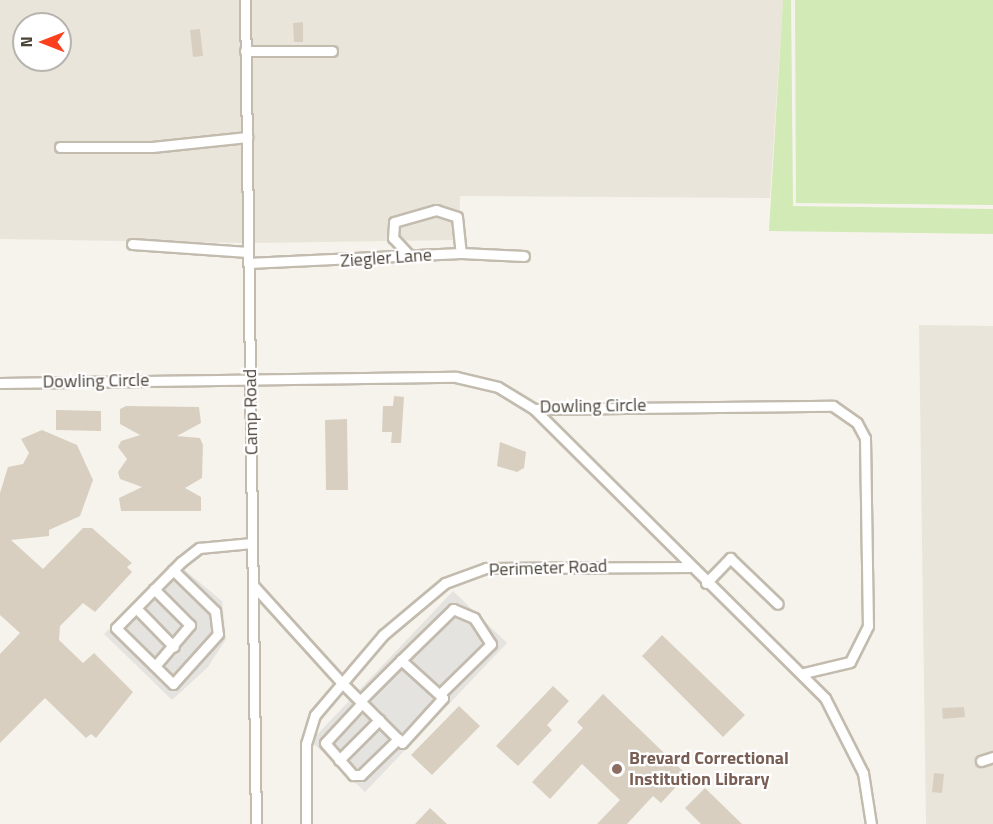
<!DOCTYPE html>
<html>
<head>
<meta charset="utf-8">
<style>
	body { margin:0 }
	#map { position:relative; width:993px; height:824px; overflow:hidden; background:#f6f3ec; font-family:"Titillium Web",sans-serif }
	div>[style] { position:absolute }
	[style*='--x'] { left:calc(var(--x)*1px); top:calc(var(--y)*1px); width:calc(var(--w)*1px); rotate:calc(var(--a)*1deg) }
	.residential>* { inset:0; background:#eae5da }
	.green>* { inset:0; background:#d2eab5 }
	.parking>* { inset:0; background:#e5e3e0 }
	.building>* { inset:0; background:#d8cfc1 }
	.roads { filter:drop-shadow(2px 0 #c2bbae) drop-shadow(-2px 0 #c2bbae) drop-shadow(0 2px #c2bbae) drop-shadow(0 -2px #c2bbae) }
	.minor>* { height:9px; margin:-4.5px; padding:0 4.5px; transform-origin:4.5px; border-radius:4.5px; background:#fff }
	.dots>* { width:16px; height:16px; translate:-50% -50%; box-sizing:border-box; border:3px solid #fff; border-radius:50% }
	span { translate:-50% -50%; white-space:nowrap; text-align:center; line-height:1.15; -webkit-text-stroke:4.5px #fff; paint-order:stroke }
	.street-label { font-size:18px; color:#4b4439 }
	.education-label { font-size:18px; color:#785e54; font-weight:700 }
	.left { translate:0 -50%; text-align:left }
	.north { position:absolute; left:12px; top:12px; width:60px; height:60px; box-sizing:border-box; background:#fff; border:2px solid #b7b4b0; border-radius:50%; rotate:270deg; font-size:16px; font-weight:700; line-height:24px; text-align:center; color:#4b4439 }
	.north::after { content:''; display:block; margin:auto; width:21px; height:27px; background:#fc3f1d; clip-path:polygon(50% 0,100% 100%,50% 72%,0 100%) }
</style>
</head>
<body>
<div id="map">
	<div class="residential">
		<i style="clip-path:polygon(evenodd,0 0,240px 0,243px 243px,0 239px,0 0,24px 24px,60px 24px,60px 60px,24px 60px,24px 24px)"></i>
		<i style="clip-path:polygon(250px 0,783px 0,770px 198px,460px 196px,459px 240px,253px 243px)"></i>
		<i style="clip-path:polygon(919px 325px,993px 326px,993px 824px,926px 824px)"></i>
	</div>
	<div class="green">
		<i style="clip-path:polygon(783px 0,791px 0,793px 206px,993px 209px,993px 234px,769px 231px)"></i>
		<i style="clip-path:polygon(795px 0,993px 0,993px 205px,796px 203px)"></i>
	</div>
	<div class="parking">
		<i style="clip-path:polygon(176px 563px,222px 601px,226px 639px,208px 667px,172px 700px,104px 634px)"></i>
		<i style="clip-path:polygon(453px 591px,507px 643px,365px 792px,311px 741px)"></i>
	</div>
	<div class="building">
		<i style="clip-path:polygon(303px 22px,303px 42px,294px 42px,293px 23px)"></i>
		<i style="clip-path:polygon(200px 29px,203px 56px,193px 57px,190px 30px)"></i>
		<i style="clip-path:polygon(394px 396px,404px 397px,401px 443px,391px 443px,392px 432px,382px 432px,383px 406px,393px 406px)"></i>
		<i style="clip-path:polygon(126px 406px,199px 407px,201px 423px,177px 436px,200px 438px,203px 445px,202px 478px,185px 488px,201px 497px,201px 511px,121px 511px,119px 498px,142px 487px,120px 479px,118px 472px,127px 459px,118px 447px,121px 441px,140px 435px,120px 424px,120px 409px)"></i>
		<i style="clip-path:polygon(56px 410px,101px 411px,101px 431px,56px 430px)"></i>
		<i style="clip-path:polygon(347px 419px,348px 490px,326px 490px,325px 420px)"></i>
		<i style="clip-path:polygon(42px 430px,77px 445px,93px 480px,80px 516px,49px 530px,49px 536px,11px 540px,43px 569px,83px 528px,92px 528px,132px 563px,127px 567px,132px 572px,95px 612px,83px 603px,60px 626px,59px 640px,83px 663px,94px 653px,133px 692px,96px 738px,91px 734px,86px 738px,45px 698px,0 743px,0 654px,20px 633px,0 615px,0 493px,8px 467px,23px 464px,29px 453px,21px 439px)"></i>
		<i style="clip-path:polygon(500px 442px,526px 452px,524px 468px,517px 472px,497px 466px)"></i>
		<i style="clip-path:polygon(662px 635px,745px 715px,723px 737px,642px 656px)"></i>
		<i style="clip-path:polygon(553px 686px,569px 701px,547px 725px,552px 730px,518px 766px,496px 746px)"></i>
		<i style="clip-path:polygon(603px 694px,687px 775px,661px 803px,653px 796px,627px 824px,597px 824px,620px 800px,582px 764px,550px 799px,532px 782px,583px 728px,577px 722px)"></i>
		<i style="clip-path:polygon(459px 706px,480px 726px,432px 775px,411px 755px)"></i>
		<i style="clip-path:polygon(964px 707px,965px 717px,943px 719px,942px 708px)"></i>
		<i style="clip-path:polygon(934px 773px,944px 774px,942px 793px,932px 792px)"></i>
		<i style="clip-path:polygon(705px 788px,742px 824px,701px 824px,685px 808px)"></i>
		<i style="clip-path:polygon(430px 808px,447px 824px,415px 824px)"></i>
	</div>
	<div class="roads">
		<div class="minor">
			<i style="--x:245;--y:0;--w:824;--a:89.24"></i>
			<i style="--x:245;--y:51;--w:87;--a:0"></i>
			<i style="--x:60;--y:147;--w:92;--a:0"></i>
			<i style="--x:152;--y:147;--w:96;--a:-6"></i>
			<i style="--x:132;--y:244;--w:116;--a:3.9"></i>
			<i style="--x:411;--y:257;--w:26;--a:-133"></i>
			<i style="--x:393;--y:238;--w:16;--a:-86"></i>
			<i style="--x:394;--y:222;--w:44;--a:-15.9"></i>
			<i style="--x:436;--y:210;--w:22;--a:18"></i>
			<i style="--x:457;--y:217;--w:36;--a:84"></i>
			<i style="--x:248;--y:263;--w:213;--a:-2.7"></i>
			<i style="--x:461;--y:253;--w:63;--a:2.7"></i>
			<i style="--x:0;--y:383;--w:456;--a:-0.8"></i>
			<i style="--x:456;--y:377;--w:43;--a:13.4"></i>
			<i style="--x:498;--y:387;--w:42;--a:31.4"></i>
			<i style="--x:534;--y:409;--w:299;--a:-0.6"></i>
			<i style="--x:833;--y:406;--w:29;--a:35"></i>
			<i style="--x:857;--y:423;--w:17;--a:62"></i>
			<i style="--x:865;--y:438;--w:188;--a:89.1"></i>
			<i style="--x:868;--y:626;--w:40;--a:116.6"></i>
			<i style="--x:850;--y:662;--w:47;--a:166.6"></i>
			<i style="--x:534;--y:409;--w:410;--a:44.8"></i>
			<i style="--x:825;--y:698;--w:84;--a:63.1"></i>
			<i style="--x:863;--y:773;--w:52;--a:81.1"></i>
			<i style="--x:173;--y:570;--w:59;--a:44.3"></i>
			<i style="--x:215;--y:611;--w:23;--a:83"></i>
			<i style="--x:218;--y:634;--w:67;--a:132"></i>
			<i style="--x:173;--y:684;--w:80;--a:-135.5"></i>
			<i style="--x:116;--y:628;--w:93;--a:-45.4"></i>
			<i style="--x:181;--y:562;--w:23;--a:-38"></i>
			<i style="--x:199;--y:548;--w:53;--a:-5.4"></i>
			<i style="--x:706;--y:583;--w:35;--a:-46"></i>
			<i style="--x:730;--y:558;--w:66;--a:43.8"></i>
			<i style="--x:253;--y:585;--w:131;--a:47.8"></i>
			<i style="--x:341;--y:682;--w:86;--a:45"></i>
			<i style="--x:402;--y:743;--w:61;--a:-47.7"></i>
			<i style="--x:443;--y:698;--w:57;--a:-137.9"></i>
			<i style="--x:401;--y:660;--w:58;--a:135"></i>
			<i style="--x:154;--y:589;--w:51;--a:45"></i>
			<i style="--x:190;--y:625;--w:54;--a:130.5"></i>
			<i style="--x:136;--y:608;--w:54;--a:45.7"></i>
			<i style="--x:401;--y:660;--w:73;--a:-44.4"></i>
			<i style="--x:453;--y:609;--w:23;--a:23"></i>
			<i style="--x:474;--y:618;--w:31;--a:57"></i>
			<i style="--x:491;--y:644;--w:71;--a:135.6"></i>
			<i style="--x:362;--y:703;--w:54;--a:132.8"></i>
			<i style="--x:325;--y:743;--w:43;--a:48.8"></i>
			<i style="--x:353;--y:775;--w:8;--a:0"></i>
			<i style="--x:361;--y:775;--w:52;--a:-44.2"></i>
			<i style="--x:339;--y:760;--w:57;--a:-45"></i>
			<i style="--x:981;--y:761;--w:13;--a:-18"></i>
			<i style="--x:306;--y:824;--w:80;--a:-90"></i>
			<i style="--x:306;--y:744;--w:30;--a:-73"></i>
			<i style="--x:315;--y:715;--w:105;--a:-49.6"></i>
			<i style="--x:383;--y:635;--w:81;--a:-40"></i>
			<i style="--x:445;--y:583;--w:44;--a:-20.1"></i>
			<i style="--x:486;--y:568;--w:203;--a:-0.3"></i>
		</div>
	</div>
	<div class="dots">
		<i style="left:617px;top:769px;background:#8d6e63"></i>
	</div>
	<div class="street-label">
		<span style="left:386px;top:258px;rotate:-4deg">Ziegler Lane</span>
		<span style="left:96px;top:381px;rotate:-1deg">Dowling Circle</span>
		<span style="left:593px;top:406px;rotate:-1deg">Dowling Circle</span>
		<span style="left:251px;top:412px;rotate:-91deg">Camp Road</span>
		<span style="left:548px;top:568px;rotate:-2deg">Perimeter Road</span>
	</div>
	<div class="education-label">
		<span class="left" style="left:629px;top:769px">Brevard Correctional<br>Institution Library</span>
	</div>
	<div class="north">N</div>
</div>
</body>
</html>
